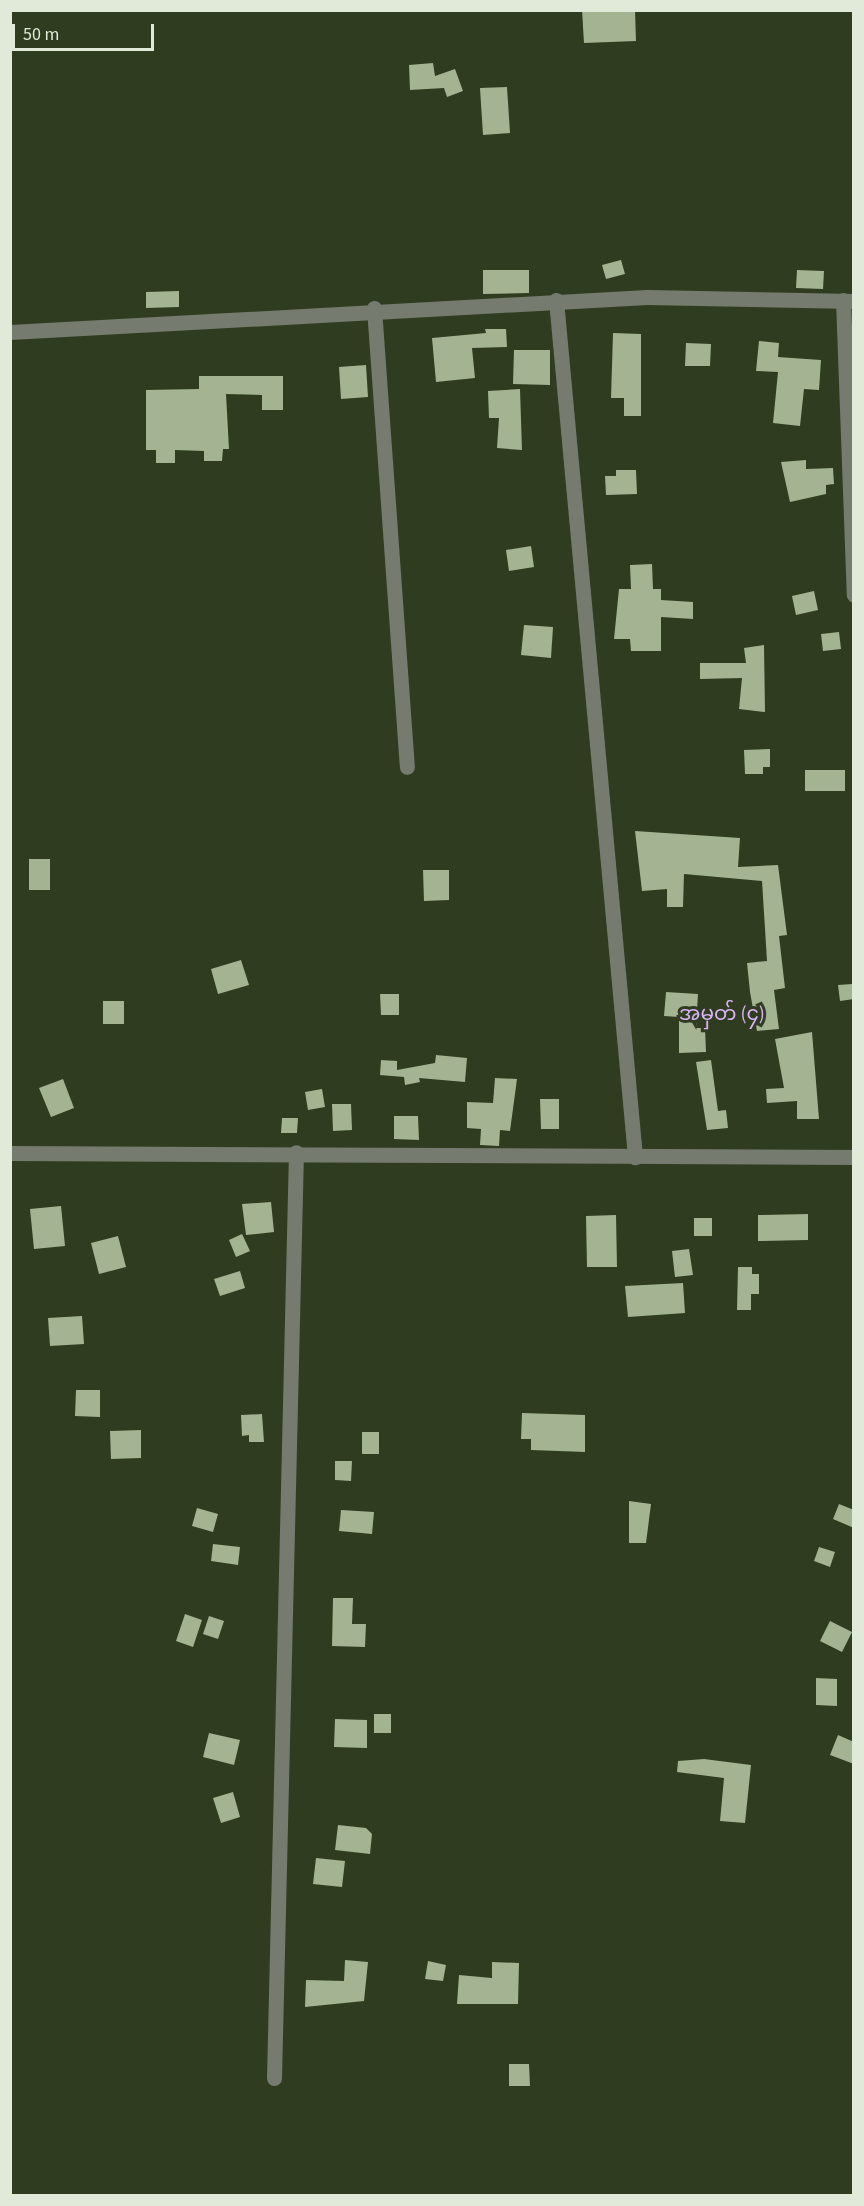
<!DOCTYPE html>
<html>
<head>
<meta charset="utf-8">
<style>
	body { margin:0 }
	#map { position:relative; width:864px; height:2206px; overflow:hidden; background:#2f3c20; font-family:"Source Sans 3","Noto Sans Myanmar",sans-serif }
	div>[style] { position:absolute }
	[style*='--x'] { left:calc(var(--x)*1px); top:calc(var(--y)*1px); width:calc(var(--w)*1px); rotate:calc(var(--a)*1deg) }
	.building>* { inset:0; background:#a4b392 }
	.minor>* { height:15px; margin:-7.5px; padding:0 7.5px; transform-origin:7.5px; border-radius:7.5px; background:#757b6e }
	span { translate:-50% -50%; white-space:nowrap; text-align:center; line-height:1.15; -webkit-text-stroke:6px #2f3c20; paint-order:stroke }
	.quarter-label { font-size:20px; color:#d9b5f8 }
	.frame { position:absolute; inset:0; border:12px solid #e1ead8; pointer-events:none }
	.scale { position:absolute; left:12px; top:24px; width:142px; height:27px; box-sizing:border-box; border:3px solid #e1ead8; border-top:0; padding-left:8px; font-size:18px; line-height:21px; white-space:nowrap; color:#e1ead8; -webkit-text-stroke:4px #2f3c20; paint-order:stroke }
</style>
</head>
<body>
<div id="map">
	<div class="building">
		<i style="clip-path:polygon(582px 10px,635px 10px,636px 41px,584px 43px)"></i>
		<i style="clip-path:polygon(433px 63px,435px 76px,455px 69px,463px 91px,447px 97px,444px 88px,410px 90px,409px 65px)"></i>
		<i style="clip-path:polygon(507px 87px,510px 133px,483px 135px,480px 88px)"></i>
		<i style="clip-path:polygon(621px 260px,625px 274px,606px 279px,602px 265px)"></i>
		<i style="clip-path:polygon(483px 270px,529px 270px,529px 293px,483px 294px)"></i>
		<i style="clip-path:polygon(797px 270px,824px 271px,823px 289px,796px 288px)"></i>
		<i style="clip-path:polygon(179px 291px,179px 307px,146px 308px,146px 292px)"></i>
		<i style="clip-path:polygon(485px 329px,506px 329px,507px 347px,472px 348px,475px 378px,436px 382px,432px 338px,486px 333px)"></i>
		<i style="clip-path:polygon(613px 333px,641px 334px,641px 416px,624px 416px,624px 398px,611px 398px)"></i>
		<i style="clip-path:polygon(759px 341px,779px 343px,778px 357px,821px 360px,819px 390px,804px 389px,800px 426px,773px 423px,778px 372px,756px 371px)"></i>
		<i style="clip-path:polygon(686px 343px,711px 344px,710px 366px,685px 366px)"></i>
		<i style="clip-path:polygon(514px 350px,550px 350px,550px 385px,513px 384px)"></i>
		<i style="clip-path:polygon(366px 365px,368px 397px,341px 399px,339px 367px)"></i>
		<i style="clip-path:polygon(199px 376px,283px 376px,283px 410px,262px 410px,262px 395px,226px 394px,229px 449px,223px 449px,222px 461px,204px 461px,204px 451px,175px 450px,175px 463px,156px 463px,156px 450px,146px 450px,146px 390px,199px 389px)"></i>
		<i style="clip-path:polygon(520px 389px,522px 450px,497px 448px,499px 418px,489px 418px,488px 391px)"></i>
		<i style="clip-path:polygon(806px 460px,806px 469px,833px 468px,834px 484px,826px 485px,826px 494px,790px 502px,781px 462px)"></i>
		<i style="clip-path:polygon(616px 470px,636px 470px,637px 494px,606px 495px,605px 476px,616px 476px)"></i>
		<i style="clip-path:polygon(531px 546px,534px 567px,509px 571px,506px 550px)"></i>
		<i style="clip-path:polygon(652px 564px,653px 589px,661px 589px,661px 600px,693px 602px,693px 619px,661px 617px,661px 651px,631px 651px,630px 639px,614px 639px,619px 589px,631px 589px,630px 565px)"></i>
		<i style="clip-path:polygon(814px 591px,818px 610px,796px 615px,792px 596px)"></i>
		<i style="clip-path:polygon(524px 625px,553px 627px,551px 658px,521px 655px)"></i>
		<i style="clip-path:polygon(839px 632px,841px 649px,823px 651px,821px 634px)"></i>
		<i style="clip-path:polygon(764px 645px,765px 712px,739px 709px,742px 678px,700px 679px,700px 663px,746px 663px,744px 648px)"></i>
		<i style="clip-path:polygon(770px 749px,770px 767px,763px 767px,763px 774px,745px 774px,744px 750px)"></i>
		<i style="clip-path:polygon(805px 770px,845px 770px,845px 791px,805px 791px)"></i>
		<i style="clip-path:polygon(635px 831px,740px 838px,738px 867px,778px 865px,787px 935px,779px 936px,785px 988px,774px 990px,779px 1029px,757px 1031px,750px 992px,747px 963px,767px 961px,762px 881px,684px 874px,683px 907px,667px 907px,667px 889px,642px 891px)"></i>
		<i style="clip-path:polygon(29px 859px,50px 859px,50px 890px,29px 890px)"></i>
		<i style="clip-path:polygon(423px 870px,449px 870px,449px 900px,424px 901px)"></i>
		<i style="clip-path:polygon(241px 960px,249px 985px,218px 994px,211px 969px)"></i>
		<i style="clip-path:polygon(852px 984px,854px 999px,840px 1001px,838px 985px)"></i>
		<i style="clip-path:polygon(666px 992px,698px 994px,696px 1028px,705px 1028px,706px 1052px,679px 1053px,679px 1017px,664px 1016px)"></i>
		<i style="clip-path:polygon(380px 994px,399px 994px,399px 1015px,381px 1015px)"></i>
		<i style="clip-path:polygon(103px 1001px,124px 1001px,124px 1024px,103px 1024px)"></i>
		<i style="clip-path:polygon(812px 1032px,819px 1119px,797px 1119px,797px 1101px,767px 1103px,766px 1089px,784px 1088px,775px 1039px)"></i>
		<i style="clip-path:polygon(436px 1055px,467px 1058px,465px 1082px,419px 1078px,420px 1082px,405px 1085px,404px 1077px,380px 1075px,381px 1060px,397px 1061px,397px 1070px,435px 1063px)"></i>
		<i style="clip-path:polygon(711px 1060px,718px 1111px,726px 1110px,728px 1128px,707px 1130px,696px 1062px)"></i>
		<i style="clip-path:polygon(495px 1078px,517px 1079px,510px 1131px,500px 1130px,499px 1146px,480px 1145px,481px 1129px,467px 1128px,467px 1102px,493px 1103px)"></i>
		<i style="clip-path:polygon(63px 1079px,74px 1108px,51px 1117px,39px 1088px)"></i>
		<i style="clip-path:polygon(322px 1089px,325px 1107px,308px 1110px,305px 1092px)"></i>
		<i style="clip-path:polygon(540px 1099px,559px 1099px,559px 1129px,541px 1129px)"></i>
		<i style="clip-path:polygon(332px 1104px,351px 1104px,352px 1130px,333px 1131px)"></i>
		<i style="clip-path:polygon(394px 1116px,418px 1116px,419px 1140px,394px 1139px)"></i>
		<i style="clip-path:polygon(282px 1118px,298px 1118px,297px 1133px,281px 1133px)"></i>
		<i style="clip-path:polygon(271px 1202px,274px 1232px,246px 1235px,242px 1204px)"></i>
		<i style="clip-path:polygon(61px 1206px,65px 1246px,34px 1249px,30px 1209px)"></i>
		<i style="clip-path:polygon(808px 1214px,808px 1240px,758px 1241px,758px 1215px)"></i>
		<i style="clip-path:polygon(616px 1215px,617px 1267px,587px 1267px,586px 1216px)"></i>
		<i style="clip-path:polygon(694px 1218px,712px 1218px,712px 1236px,694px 1236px)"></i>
		<i style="clip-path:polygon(242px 1234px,250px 1251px,236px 1257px,229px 1240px)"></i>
		<i style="clip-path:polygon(118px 1236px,126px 1267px,99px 1274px,91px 1243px)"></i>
		<i style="clip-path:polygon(689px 1249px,693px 1275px,675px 1277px,672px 1251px)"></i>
		<i style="clip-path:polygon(738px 1267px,752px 1267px,752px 1274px,759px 1274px,759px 1294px,751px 1294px,751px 1310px,737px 1310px)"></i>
		<i style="clip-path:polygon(240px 1271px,245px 1288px,220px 1296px,214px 1279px)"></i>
		<i style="clip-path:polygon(683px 1283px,685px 1313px,628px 1317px,625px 1286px)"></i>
		<i style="clip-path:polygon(82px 1316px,84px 1344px,50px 1346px,48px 1318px)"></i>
		<i style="clip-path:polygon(76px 1390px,100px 1390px,100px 1417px,75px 1416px)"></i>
		<i style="clip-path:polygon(522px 1413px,585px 1415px,585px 1452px,531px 1450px,531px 1439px,521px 1439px)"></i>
		<i style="clip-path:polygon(262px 1414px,264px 1442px,249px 1442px,249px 1435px,242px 1436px,241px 1415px)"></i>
		<i style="clip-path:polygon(141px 1430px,141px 1458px,111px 1459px,110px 1431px)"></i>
		<i style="clip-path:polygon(362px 1432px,379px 1432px,379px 1454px,362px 1454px)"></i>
		<i style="clip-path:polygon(335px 1461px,352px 1461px,351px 1481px,335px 1480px)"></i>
		<i style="clip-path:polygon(629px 1501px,651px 1504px,646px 1543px,629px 1543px)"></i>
		<i style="clip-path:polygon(839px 1504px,854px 1510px,854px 1528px,833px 1519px)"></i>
		<i style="clip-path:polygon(197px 1508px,218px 1514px,213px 1532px,192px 1526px)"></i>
		<i style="clip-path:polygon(341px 1510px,374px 1512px,372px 1534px,339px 1531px)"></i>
		<i style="clip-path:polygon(213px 1544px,240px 1547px,238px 1565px,211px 1561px)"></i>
		<i style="clip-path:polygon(819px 1547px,835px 1552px,830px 1567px,814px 1561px)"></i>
		<i style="clip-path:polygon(333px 1598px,353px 1598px,352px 1624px,366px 1624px,365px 1647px,332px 1646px)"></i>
		<i style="clip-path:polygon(185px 1614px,202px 1620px,193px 1647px,176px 1641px)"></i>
		<i style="clip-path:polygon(209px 1616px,224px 1621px,218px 1639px,203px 1634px)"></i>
		<i style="clip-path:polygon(830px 1621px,852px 1632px,842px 1652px,820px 1641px)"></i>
		<i style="clip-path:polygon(816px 1678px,837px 1679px,837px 1706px,816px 1705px)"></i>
		<i style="clip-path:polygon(374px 1714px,391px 1714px,391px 1733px,374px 1733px)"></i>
		<i style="clip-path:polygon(335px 1719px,367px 1720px,367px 1748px,334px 1747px)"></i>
		<i style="clip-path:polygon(209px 1733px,240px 1740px,234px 1765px,203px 1757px)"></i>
		<i style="clip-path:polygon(838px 1735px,854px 1742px,854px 1764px,830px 1755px)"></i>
		<i style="clip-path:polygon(704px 1759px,751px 1765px,745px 1823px,720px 1821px,724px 1778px,677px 1772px,678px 1761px)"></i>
		<i style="clip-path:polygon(233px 1792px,240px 1817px,221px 1823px,213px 1798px)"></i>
		<i style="clip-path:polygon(338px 1825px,366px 1828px,372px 1834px,370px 1854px,335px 1850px)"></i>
		<i style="clip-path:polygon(316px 1858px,345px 1861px,342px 1887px,313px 1884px)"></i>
		<i style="clip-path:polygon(345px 1960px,368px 1962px,364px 2001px,305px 2007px,306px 1980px,344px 1981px)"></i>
		<i style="clip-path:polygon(428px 1961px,446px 1965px,443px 1981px,425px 1979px)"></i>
		<i style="clip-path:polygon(492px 1962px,519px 1963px,518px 2004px,457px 2004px,459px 1975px,492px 1978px)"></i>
		<i style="clip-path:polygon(509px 2064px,529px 2064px,530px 2086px,509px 2086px)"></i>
	</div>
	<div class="minor">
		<i style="--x:556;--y:300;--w:861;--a:84.73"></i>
		<i style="--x:843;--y:300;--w:295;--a:87.9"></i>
		<i style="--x:374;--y:308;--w:460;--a:85.9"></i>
		<i style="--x:10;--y:332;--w:638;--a:-3.14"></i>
		<i style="--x:647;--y:297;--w:207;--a:1.1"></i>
		<i style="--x:10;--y:1153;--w:844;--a:0.27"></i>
		<i style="--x:274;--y:2078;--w:926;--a:-88.64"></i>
	</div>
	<div class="quarter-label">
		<span style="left:722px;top:1014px">အမှတ် (၄)</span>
	</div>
	<div class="frame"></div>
	<div class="scale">50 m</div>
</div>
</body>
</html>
